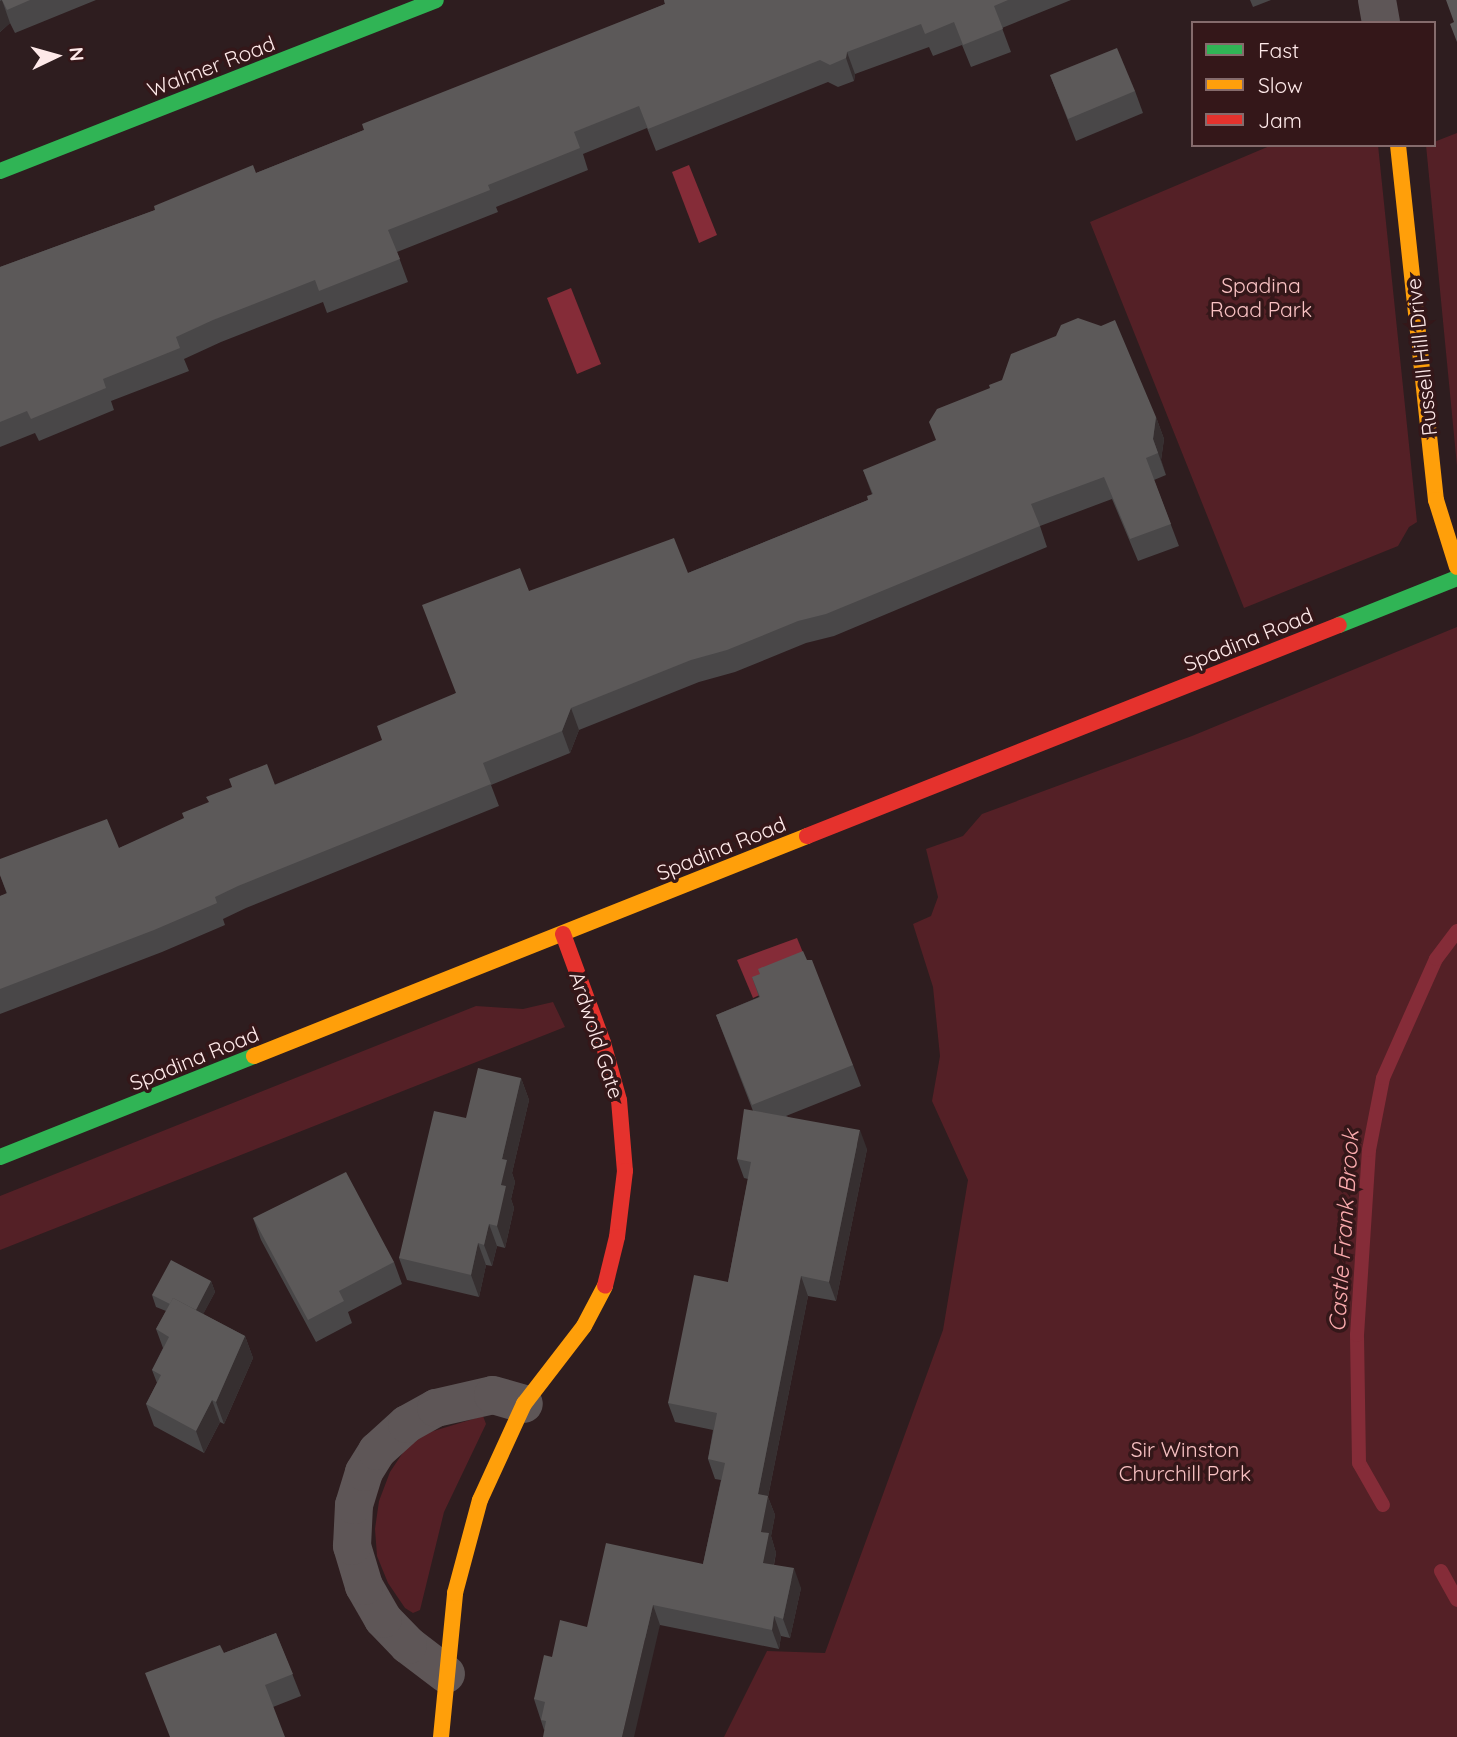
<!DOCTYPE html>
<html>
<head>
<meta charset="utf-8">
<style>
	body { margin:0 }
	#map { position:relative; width:1457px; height:1737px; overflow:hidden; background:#2e1d1f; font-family:Quicksand,sans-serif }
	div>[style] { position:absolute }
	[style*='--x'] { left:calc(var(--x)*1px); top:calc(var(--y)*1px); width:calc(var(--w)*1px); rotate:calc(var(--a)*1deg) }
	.green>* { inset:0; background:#542026 }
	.water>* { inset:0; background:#852c38 }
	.stream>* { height:14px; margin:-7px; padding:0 7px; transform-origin:7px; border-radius:7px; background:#852c38 }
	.street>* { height:38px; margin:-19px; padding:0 19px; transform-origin:19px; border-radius:19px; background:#5e5657 }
	.fast>* { height:16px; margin:-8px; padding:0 8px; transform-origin:8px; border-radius:8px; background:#30b455 }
	.slow>* { height:16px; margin:-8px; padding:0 8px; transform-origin:8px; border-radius:8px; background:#ff9f0a }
	.jam>* { height:16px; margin:-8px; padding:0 8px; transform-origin:8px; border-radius:8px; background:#e5322d }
	.wall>* { inset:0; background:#494748 }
	.shaded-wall>* { inset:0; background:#362f30 }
	.building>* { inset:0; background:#5c5959 }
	span { translate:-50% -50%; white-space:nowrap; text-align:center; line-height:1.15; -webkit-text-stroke:7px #341719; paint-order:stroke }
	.street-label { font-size:21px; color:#fee9e9 }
	.park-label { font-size:21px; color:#f9c2c3 }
	.water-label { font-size:23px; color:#fcacaf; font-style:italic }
	.legend { position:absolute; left:1191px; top:21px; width:245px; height:126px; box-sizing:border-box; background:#341719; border:2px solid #856b6c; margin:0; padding:9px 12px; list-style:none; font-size:21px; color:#fee9e9 }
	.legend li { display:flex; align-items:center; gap:14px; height:35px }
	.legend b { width:35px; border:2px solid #856b6c }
	.north { position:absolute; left:21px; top:21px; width:70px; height:70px; -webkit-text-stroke:5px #341719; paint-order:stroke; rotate:85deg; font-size:19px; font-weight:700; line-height:28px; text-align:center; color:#fee9e9 }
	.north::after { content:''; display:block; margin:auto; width:24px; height:32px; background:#fee9e9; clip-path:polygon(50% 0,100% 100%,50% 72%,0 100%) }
</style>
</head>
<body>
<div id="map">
	<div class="green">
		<i style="clip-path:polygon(1457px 133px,1457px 466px,1426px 145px,1434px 145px,1434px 142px)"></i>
		<i style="clip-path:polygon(1272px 145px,1378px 145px,1417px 522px,1409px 527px,1398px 546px,1244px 608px,1090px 222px)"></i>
		<i style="clip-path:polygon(1457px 627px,1457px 1737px,724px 1737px,767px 1651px,825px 1653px,943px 1330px,968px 1180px,932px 1101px,940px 1056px,933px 987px,913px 924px,931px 916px,938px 897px,926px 849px,963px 836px,982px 814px,1192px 736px)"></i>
		<i style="clip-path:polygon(553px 1002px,565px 1027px,0 1250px,0 1196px,476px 1006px,523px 1009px)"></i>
		<i style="clip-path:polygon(483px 1416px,486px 1424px,444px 1512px,420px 1610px,413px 1613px,405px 1608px,388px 1583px,377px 1556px,375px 1529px,379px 1501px,390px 1472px,406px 1448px,427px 1433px)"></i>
	</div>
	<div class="water">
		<i style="clip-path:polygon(689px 165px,717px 235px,699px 243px,672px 172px)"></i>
		<i style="clip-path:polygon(571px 288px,601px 364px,577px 374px,547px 298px)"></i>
		<i style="clip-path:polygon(797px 938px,811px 972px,753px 998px,737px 960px)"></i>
	</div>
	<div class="stream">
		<i style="--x:1383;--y:1505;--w:48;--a:-119.7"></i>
		<i style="--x:1359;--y:1463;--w:128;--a:-90.9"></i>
		<i style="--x:1357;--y:1335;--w:185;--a:-86.3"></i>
		<i style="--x:1369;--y:1150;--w:73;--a:-79"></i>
		<i style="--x:1383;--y:1078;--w:130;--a:-66"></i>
		<i style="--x:1436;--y:959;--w:35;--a:-53"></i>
		<i style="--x:1441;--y:1571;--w:33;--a:61"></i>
	</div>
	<div class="street">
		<i style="--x:1377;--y:0;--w:23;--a:80"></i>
		<i style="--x:446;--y:1674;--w:48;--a:-142.7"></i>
		<i style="--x:408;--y:1645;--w:36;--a:-134"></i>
		<i style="--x:383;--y:1619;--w:38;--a:-120"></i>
		<i style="--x:364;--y:1586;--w:42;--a:-106.7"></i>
		<i style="--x:352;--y:1546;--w:41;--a:-87.2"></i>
		<i style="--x:354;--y:1505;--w:34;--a:-73"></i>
		<i style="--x:364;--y:1472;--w:25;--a:-58"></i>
		<i style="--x:377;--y:1451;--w:40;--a:-42"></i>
		<i style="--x:407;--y:1424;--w:33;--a:-29"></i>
		<i style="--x:436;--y:1408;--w:58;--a:-12.8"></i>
		<i style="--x:493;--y:1395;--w:32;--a:16"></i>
	</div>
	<div class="fast">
		<i style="--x:0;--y:171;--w:468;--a:-21.4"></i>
		<i style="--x:1339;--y:625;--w:127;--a:-21.7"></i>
		<i style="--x:0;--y:1157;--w:273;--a:-21.7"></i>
	</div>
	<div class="slow">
		<i style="--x:1398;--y:145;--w:357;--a:83.9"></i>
		<i style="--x:1436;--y:500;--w:70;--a:72.6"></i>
		<i style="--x:254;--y:1056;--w:595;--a:-21.69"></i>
		<i style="--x:441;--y:1737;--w:145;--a:-84.4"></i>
		<i style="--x:455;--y:1593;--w:96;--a:-75"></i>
		<i style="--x:480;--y:1500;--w:106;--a:-65.4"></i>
		<i style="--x:524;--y:1404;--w:98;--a:-52.4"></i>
		<i style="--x:584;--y:1326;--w:45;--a:-62.3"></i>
	</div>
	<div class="jam">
		<i style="--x:807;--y:836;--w:572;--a:-21.63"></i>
		<i style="--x:563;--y:934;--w:116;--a:69.8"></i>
		<i style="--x:603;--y:1043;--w:59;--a:74.3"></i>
		<i style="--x:619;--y:1100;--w:71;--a:85.2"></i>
		<i style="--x:625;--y:1171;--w:66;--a:96.9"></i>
		<i style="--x:617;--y:1237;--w:50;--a:103.8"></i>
	</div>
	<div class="wall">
		<i style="clip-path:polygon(0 0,96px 0,15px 33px,10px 23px,0 32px)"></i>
		<i style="clip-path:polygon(664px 0,1071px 0,1002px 28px,1011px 52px,971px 67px,962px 45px,933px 56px,929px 47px,855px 74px,854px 81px,838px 87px,828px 82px,656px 151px,647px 128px,583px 154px,588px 170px,496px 207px,498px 212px,397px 252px,408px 282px,327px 313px,323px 302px,221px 342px,184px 359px,189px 371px,111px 401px,114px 410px,39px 441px,35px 433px,0 447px,0 267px,256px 173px,364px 130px,665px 4px)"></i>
		<i style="clip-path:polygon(1250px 0,1271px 0,1253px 7px)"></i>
		<i style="clip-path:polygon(1050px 75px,1135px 91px,1143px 113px,1076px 141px)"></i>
		<i style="clip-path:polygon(1156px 417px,1164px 439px,1161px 460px,1166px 475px,1154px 480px,1179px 546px,1138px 561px,1112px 499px,1040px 526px,1047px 547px,834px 636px,806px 643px,735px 672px,699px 682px,579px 730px,570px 753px,491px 785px,499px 806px,246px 908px,223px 919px,225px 925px,162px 952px,0 1014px,0 896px,7px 894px,0 875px,119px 848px,382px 741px,456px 693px,529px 591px,688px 573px,868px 500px,872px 494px,863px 470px)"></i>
		<i style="clip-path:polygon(752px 977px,853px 1065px,861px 1086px,786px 1116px,867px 1149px,836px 1301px,808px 1296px,768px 1497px,775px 1515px,771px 1536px,776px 1553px,774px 1565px,801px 1588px,790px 1638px,781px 1636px,779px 1649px,660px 1625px,544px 1730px,534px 1699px,552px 1657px,587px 1627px,703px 1564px,721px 1480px,715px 1479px,708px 1459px,713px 1430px,675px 1422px,668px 1403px,728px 1282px,748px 1179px,744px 1178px,737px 1159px,753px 1111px,716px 1015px,759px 997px)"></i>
		<i style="clip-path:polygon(521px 1078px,529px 1100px,512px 1173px,515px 1182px,511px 1199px,514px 1208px,505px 1248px,497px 1246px,492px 1266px,486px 1265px,479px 1297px,407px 1280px,399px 1258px,466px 1118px)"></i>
		<i style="clip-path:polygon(253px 1218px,394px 1262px,402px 1284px,348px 1312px,352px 1323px,316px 1342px,261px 1240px)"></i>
		<i style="clip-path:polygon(211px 1281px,215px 1292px,203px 1314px,245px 1336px,253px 1358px,224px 1424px,220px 1422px,204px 1453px,154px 1426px,146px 1404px,157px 1383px,152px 1370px,163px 1348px,156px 1329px,166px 1311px,156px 1307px,152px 1295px)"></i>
		<i style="clip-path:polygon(276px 1633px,301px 1696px,273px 1707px,224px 1653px)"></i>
	</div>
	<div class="shaded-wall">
		<i style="clip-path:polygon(2px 0,10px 23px,0 32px,0 1px)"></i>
		<i style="clip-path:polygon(847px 52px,855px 74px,854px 81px,846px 58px)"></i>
		<i style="clip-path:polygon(1156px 417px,1164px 439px,1161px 460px,1166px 475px,1153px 439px)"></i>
		<i style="clip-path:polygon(571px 708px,579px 730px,570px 753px,562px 731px)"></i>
		<i style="clip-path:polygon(521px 1078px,529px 1100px,512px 1173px,515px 1182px,511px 1199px,514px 1208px,505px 1248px,497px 1226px,501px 1185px,502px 1159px)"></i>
		<i style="clip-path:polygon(860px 1130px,867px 1149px,836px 1301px,829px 1282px)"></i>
		<i style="clip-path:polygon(489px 1224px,497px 1246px,492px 1266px,484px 1245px)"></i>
		<i style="clip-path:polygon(478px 1243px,486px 1265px,479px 1297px,471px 1275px)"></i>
		<i style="clip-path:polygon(801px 1276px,808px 1296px,768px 1497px,775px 1515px,771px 1536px,776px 1553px,770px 1582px,763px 1563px,758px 1494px)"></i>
		<i style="clip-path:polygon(211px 1281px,215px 1292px,197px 1326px,193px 1314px)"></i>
		<i style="clip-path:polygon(245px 1336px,253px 1358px,224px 1424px,216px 1402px)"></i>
		<i style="clip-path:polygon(212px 1400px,220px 1422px,204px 1453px,196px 1431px)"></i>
		<i style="clip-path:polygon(794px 1568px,801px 1588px,790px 1638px,783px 1619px)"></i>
		<i style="clip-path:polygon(653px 1605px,660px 1625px,634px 1737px,622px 1737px)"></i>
		<i style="clip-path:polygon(774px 1616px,781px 1636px,779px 1649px,772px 1630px)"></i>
	</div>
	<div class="building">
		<i style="clip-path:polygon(2px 0,30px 0,7px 10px)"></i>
		<i style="clip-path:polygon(664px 0,1008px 0,994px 6px,1003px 29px,963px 45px,954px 22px,925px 34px,921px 24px,847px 52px,846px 58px,830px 65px,820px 60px,648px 129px,639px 106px,574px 132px,580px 148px,488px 185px,490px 190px,388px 230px,400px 259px,319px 291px,315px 280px,213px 320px,176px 337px,180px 348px,103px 379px,106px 388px,31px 419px,27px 411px,0 422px,0 267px,155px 210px,154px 206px,253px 165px,256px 173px,364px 130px,362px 124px,665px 4px)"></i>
		<i style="clip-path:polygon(1446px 0,1457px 0,1457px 42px,1450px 24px,1454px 22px)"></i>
		<i style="clip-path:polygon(1117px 48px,1135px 91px,1068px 119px,1050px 75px)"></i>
		<i style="clip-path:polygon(1078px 318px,1101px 326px,1115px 320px,1156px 417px,1153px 439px,1158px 453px,1146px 458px,1171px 524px,1130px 539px,1104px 477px,1031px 504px,1040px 526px,826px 614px,798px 621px,727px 650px,691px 660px,571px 708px,562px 731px,483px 763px,491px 784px,238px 886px,215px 897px,217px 903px,154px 930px,0 989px,0 896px,7px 893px,0 875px,0 859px,107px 819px,119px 848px,184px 818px,182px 813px,209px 802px,206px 797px,232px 787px,229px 779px,267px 764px,275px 785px,382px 740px,377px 726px,456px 693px,422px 605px,520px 568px,529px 591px,674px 538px,688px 573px,868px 500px,867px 496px,873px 494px,863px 470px,936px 440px,929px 422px,937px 409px,990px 388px,989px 385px,1002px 380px,1011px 354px,1056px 336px,1061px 325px)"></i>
		<i style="clip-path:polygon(803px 951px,807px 960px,812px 960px,853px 1065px,752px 1105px,716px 1015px,760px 997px,752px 977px,760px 974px,758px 969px)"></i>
		<i style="clip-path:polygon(478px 1068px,521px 1078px,502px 1159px,507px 1160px,501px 1185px,506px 1186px,497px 1226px,489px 1224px,484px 1245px,478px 1243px,471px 1275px,399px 1258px,434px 1111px,466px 1118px)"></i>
		<i style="clip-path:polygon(744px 1109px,860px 1130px,829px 1282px,801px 1276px,758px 1494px,768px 1496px,761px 1532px,769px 1533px,763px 1563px,794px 1568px,783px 1619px,774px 1616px,772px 1630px,653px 1605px,622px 1737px,543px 1737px,546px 1721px,541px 1720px,545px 1702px,534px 1699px,544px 1655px,552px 1657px,560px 1620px,587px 1627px,606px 1543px,703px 1564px,725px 1463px,708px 1459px,717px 1413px,668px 1403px,694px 1275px,728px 1282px,751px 1162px,737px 1159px)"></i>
		<i style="clip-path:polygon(346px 1172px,394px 1262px,339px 1291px,344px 1301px,308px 1320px,253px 1218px)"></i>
		<i style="clip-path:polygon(171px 1260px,211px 1281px,196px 1310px,173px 1298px,170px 1304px,152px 1295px)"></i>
		<i style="clip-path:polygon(173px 1298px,245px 1336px,216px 1402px,212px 1400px,196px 1431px,146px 1404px,161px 1375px,152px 1370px,169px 1337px,156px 1329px)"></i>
		<i style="clip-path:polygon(276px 1633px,293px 1674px,265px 1685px,285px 1737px,170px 1737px,145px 1673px,220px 1645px,224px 1653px)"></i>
	</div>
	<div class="street-label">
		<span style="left:211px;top:66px;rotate:-21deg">Walmer Road</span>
		<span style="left:1421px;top:357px;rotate:-96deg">Russell Hill Drive</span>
		<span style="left:1248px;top:639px;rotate:-22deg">Spadina Road</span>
		<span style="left:721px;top:848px;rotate:-22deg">Spadina Road</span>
		<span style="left:597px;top:1035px;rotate:72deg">Ardwold Gate</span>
		<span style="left:194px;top:1058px;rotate:-22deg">Spadina Road</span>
	</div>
	<div class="park-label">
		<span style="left:1261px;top:297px">Spadina<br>Road Park</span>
		<span style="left:1185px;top:1461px">Sir Winston<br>Churchill Park</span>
	</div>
	<div class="water-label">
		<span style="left:1344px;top:1231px;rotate:-86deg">Castle Frank Brook</span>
	</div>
	<ul class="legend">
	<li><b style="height:9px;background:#30b455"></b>Fast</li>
	<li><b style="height:9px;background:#ff9f0a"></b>Slow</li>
	<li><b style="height:9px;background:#e5322d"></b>Jam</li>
	</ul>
	<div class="north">N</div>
</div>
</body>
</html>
